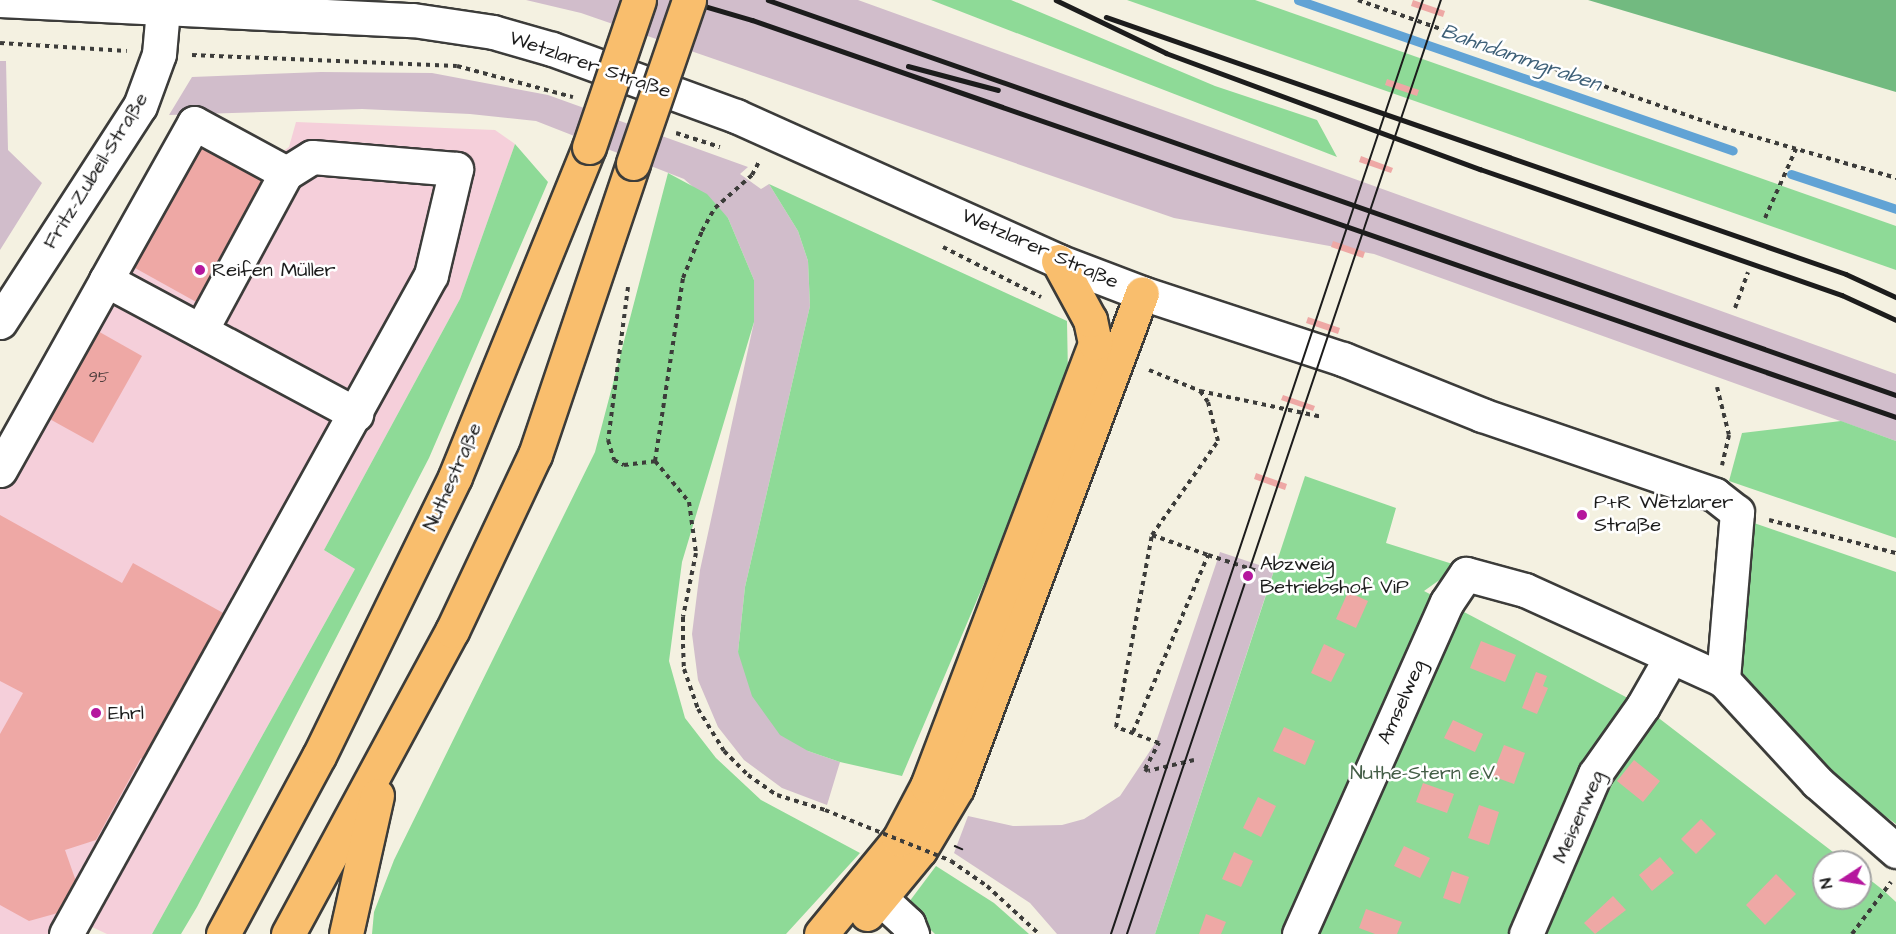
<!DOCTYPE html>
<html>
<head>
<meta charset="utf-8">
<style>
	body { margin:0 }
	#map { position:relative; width:1896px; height:934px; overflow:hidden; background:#f4f1e1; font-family:"Architects Daughter",sans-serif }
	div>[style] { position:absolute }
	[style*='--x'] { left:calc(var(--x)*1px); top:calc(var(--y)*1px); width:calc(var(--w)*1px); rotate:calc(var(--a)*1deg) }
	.built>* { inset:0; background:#f5cfda }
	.industrial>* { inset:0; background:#d1bdcb }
	.green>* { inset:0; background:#8eda97 }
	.forest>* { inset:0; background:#72ba80 }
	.stream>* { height:9px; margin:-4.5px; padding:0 4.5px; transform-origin:4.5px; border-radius:4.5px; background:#61a3d5 }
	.building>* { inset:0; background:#eea8a5 }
	.path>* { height:4px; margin-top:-2px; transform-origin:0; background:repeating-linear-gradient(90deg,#3c3c3a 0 4.5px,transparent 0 9px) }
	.roads { filter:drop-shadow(2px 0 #3c3c3a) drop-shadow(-2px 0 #3c3c3a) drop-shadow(0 2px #3c3c3a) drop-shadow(0 -2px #3c3c3a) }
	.minor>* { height:33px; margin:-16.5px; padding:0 16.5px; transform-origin:16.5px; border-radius:16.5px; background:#fff }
	.highway>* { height:33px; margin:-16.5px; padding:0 16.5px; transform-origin:16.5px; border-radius:16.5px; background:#f9be6d }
	.tram>* { height:1.5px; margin:-0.75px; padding:0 0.75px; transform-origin:0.75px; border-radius:0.75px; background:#1c1c1c }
	.rail>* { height:4.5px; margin:-2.25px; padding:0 2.25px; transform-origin:2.25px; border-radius:2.25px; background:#1c1c1c }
	.path-bridge>* { height:4px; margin-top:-2px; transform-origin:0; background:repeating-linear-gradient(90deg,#3c3c3a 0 4.5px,transparent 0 9px) }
	.bridges { filter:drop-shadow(2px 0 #3c3c3a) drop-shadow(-2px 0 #3c3c3a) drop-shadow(0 2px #3c3c3a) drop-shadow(0 -2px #3c3c3a) }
	.highway-bridge>* { height:33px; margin:-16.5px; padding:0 16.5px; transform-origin:16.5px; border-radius:16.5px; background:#f9be6d }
	.dots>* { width:16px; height:16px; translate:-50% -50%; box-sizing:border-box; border:3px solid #fff; border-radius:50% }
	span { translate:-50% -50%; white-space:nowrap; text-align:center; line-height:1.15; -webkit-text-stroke:5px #fff; paint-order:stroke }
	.number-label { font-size:16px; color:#503f3e }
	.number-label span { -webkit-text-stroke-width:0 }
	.street-label { font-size:20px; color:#1c1c1c }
	.poi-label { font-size:20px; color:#1c1c1c }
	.left { translate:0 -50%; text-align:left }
	.park-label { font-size:20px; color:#445e47 }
	.water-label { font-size:21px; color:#3e6078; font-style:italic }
	.north { position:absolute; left:1812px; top:850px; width:60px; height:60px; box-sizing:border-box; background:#fff; border:2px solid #a4a4a4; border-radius:50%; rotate:258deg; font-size:16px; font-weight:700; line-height:24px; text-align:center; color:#1c1c1c }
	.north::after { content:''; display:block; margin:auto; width:21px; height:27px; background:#b5179e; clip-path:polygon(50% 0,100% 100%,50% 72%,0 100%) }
</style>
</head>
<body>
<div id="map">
	<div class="built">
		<i style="clip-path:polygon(180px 116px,279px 154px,289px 147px,296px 122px,495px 130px,515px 144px,460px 299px,324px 550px,355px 569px,152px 934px,107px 934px,90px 926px,84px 934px,0 934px,0 433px)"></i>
	</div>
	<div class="industrial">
		<i style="clip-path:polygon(526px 0,858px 0,1896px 374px,1896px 441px,1374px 254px,1174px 218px,581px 13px)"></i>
		<i style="clip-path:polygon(0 61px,6px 61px,8px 150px,42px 183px,0 250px)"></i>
		<i style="clip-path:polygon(321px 72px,432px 73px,548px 95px,748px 167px,740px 174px,761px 189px,769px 184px,798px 231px,808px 261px,810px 306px,745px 587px,738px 652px,808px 751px,840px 762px,827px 805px,782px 788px,744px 760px,718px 727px,698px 680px,692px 634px,700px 570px,754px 322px,754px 280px,728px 218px,684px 179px,536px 121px,470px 114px,362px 109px,169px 115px,192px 77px)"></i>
		<i style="clip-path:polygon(1220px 552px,1274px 570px,1155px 934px,1057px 934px,1030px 903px,954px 853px,968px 816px,1013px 826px,1062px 825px,1084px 819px,1120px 796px,1156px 742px)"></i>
	</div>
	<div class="green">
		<i style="clip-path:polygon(931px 0,1011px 0,1215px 86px,1317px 120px,1337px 157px)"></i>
		<i style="clip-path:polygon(1127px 0,1255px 0,1896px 226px,1896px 270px)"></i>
		<i style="clip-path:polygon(515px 144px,548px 182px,429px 458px,197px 907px,181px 934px,152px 934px,355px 569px,324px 550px,460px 299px)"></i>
		<i style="clip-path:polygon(668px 173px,707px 194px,728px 218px,754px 280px,754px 322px,682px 562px,669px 661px,685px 718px,716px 758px,761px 800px,860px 853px,786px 934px,372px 934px,374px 912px,394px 860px,595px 452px)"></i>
		<i style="clip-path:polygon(769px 184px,1067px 321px,1068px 375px,1008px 527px,902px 776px,840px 762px,808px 751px,780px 735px,752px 696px,738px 652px,745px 587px,810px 306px,808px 261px,798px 231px)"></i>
		<i style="clip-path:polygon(1841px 421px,1896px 441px,1896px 538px,1729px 481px,1742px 433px)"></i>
		<i style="clip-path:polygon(1305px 476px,1396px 508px,1386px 543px,1459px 566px,1424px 591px,1643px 706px,1846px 862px,1824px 862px,1824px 898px,1860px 898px,1860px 872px,1883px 890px,1896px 902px,1896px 934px,1155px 934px)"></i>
		<i style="clip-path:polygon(1754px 523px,1896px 572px,1896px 824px,1820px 769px,1747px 688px,1738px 657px,1738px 624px)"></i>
		<i style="clip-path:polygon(936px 866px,994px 903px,1029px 934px,935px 934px,906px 906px)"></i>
	</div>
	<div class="forest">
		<i style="clip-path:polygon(1588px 0,1896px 0,1896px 92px)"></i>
	</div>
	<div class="stream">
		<i style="--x:1298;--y:0;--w:460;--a:19.1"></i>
		<i style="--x:1791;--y:174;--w:111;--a:18.4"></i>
	</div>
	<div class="building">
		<i style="clip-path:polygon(1413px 0,1445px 11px,1443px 17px,1411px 6px)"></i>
		<i style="clip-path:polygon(1387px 79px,1419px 90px,1417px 96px,1385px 85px)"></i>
		<i style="clip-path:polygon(203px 144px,266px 180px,198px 303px,135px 268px)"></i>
		<i style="clip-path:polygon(1361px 156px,1393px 168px,1391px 173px,1359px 162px)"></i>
		<i style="clip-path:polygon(1333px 241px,1365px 252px,1363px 258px,1331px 247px)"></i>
		<i style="clip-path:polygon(1308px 317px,1340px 328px,1338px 334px,1306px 323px)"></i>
		<i style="clip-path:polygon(96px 330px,142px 356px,93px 443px,46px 417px)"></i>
		<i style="clip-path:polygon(1283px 395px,1315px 406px,1313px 411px,1281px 400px)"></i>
		<i style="clip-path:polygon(1256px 473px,1287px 484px,1285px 490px,1254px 479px)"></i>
		<i style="clip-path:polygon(0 515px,122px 583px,133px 563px,234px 619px,153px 765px,141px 758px,96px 840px,65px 850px,78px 887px,65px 911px,29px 921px,0 905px,0 734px,23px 693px,0 681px)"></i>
		<i style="clip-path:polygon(1348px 592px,1368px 601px,1356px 628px,1336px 619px)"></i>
		<i style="clip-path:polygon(1481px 641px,1516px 655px,1505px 682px,1470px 668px)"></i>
		<i style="clip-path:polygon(1324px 644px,1345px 654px,1331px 682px,1311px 673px)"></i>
		<i style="clip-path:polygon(1536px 672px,1547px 676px,1543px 686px,1548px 688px,1537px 714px,1522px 708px)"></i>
		<i style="clip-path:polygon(1453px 720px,1483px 734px,1475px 752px,1444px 738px)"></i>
		<i style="clip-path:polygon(1284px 727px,1315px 741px,1305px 765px,1273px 751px)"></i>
		<i style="clip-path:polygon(1504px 745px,1525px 753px,1514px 784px,1492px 776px)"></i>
		<i style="clip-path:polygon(1634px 760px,1660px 781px,1643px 802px,1617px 781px)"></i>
		<i style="clip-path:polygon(1423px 783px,1454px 794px,1447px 813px,1416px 802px)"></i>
		<i style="clip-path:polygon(1258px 797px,1276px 806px,1261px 837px,1243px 828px)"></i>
		<i style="clip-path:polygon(1479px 805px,1499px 812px,1489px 845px,1468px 838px)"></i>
		<i style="clip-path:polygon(1701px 819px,1716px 834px,1696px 854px,1681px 839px)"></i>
		<i style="clip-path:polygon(1404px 846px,1430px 858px,1420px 878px,1394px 866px)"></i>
		<i style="clip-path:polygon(1234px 852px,1253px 861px,1241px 887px,1222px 879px)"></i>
		<i style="clip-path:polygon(1660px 857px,1674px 873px,1652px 891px,1639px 875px)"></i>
		<i style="clip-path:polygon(1452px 871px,1469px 877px,1460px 904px,1443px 898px)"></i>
		<i style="clip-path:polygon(1776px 874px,1796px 894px,1765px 925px,1746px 905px)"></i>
		<i style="clip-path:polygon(1613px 896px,1626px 910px,1595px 934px,1584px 923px)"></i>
		<i style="clip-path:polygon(1366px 909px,1402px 922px,1397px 934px,1375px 934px,1359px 928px)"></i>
		<i style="clip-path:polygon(1206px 914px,1226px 922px,1221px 934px,1199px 934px)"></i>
	</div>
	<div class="path">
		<i style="--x:1358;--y:0;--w:377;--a:19.3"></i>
		<i style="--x:1714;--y:125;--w:190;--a:16.2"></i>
		<i style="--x:0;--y:43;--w:127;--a:3.6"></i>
		<i style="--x:192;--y:55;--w:265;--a:2.4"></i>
		<i style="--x:457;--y:66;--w:120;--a:15"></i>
		<i style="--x:676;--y:133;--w:46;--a:17.7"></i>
		<i style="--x:1765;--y:218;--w:76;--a:-65.8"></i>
		<i style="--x:943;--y:247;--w:110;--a:27"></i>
		<i style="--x:628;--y:287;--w:154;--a:97.4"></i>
		<i style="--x:608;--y:440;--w:21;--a:73"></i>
		<i style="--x:614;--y:460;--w:11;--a:27"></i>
		<i style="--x:624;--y:465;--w:31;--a:-7"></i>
		<i style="--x:1735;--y:308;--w:38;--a:-70"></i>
		<i style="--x:1149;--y:370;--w:55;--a:22.4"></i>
		<i style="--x:1200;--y:391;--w:125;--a:12"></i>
		<i style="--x:1717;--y:387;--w:49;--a:76"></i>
		<i style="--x:1729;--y:435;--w:31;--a:103"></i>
		<i style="--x:655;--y:461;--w:53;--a:50.3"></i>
		<i style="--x:689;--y:502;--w:51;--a:82.2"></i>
		<i style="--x:696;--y:553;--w:65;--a:101.5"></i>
		<i style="--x:683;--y:617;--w:27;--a:90"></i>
		<i style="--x:683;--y:644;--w:25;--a:88"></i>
		<i style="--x:684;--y:669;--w:42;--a:70.7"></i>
		<i style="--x:698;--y:709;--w:49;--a:58.2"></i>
		<i style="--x:724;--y:751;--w:34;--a:45"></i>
		<i style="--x:748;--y:775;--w:35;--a:35"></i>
		<i style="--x:777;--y:795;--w:50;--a:17.4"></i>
		<i style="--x:655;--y:461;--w:185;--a:-81.3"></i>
		<i style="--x:683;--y:278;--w:51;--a:-68"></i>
		<i style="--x:702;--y:231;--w:26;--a:-61"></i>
		<i style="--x:715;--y:208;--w:50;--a:-41.7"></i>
		<i style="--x:752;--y:175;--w:17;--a:-62"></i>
		<i style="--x:1769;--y:520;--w:131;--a:14.6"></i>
		<i style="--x:1152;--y:535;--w:59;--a:19.7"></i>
		<i style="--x:1133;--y:732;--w:192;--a:-67"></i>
		<i style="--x:1208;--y:555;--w:52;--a:18.1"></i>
		<i style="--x:1194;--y:760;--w:47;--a:166.6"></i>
		<i style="--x:1148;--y:771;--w:4;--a:-146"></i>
		<i style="--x:1145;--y:769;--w:30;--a:-62"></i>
		<i style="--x:1159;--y:743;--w:46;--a:-159.6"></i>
		<i style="--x:1116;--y:727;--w:195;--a:-79.4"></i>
		<i style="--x:1152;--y:535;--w:115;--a:-54.9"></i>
		<i style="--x:1218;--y:441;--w:40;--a:-104.4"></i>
		<i style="--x:1208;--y:402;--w:14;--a:-126"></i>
		<i style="--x:951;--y:861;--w:44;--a:34.8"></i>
		<i style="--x:987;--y:886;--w:71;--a:42.7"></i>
		<i style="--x:1852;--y:934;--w:65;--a:-53.1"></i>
	</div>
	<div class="roads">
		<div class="minor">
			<i style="--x:0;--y:0;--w:413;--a:2.8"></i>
			<i style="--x:413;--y:20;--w:81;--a:8.5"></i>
			<i style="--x:493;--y:32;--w:61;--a:16.1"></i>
			<i style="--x:552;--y:49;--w:196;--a:20"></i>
			<i style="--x:736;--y:116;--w:353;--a:24.2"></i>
			<i style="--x:1058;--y:261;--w:90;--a:20.9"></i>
			<i style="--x:1142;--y:293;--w:212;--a:18.2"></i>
			<i style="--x:1343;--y:359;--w:150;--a:21.9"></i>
			<i style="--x:1482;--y:415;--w:246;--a:18.9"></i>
			<i style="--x:1715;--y:495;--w:28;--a:38"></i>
			<i style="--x:1737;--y:512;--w:169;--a:94.8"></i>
			<i style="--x:1723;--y:680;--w:139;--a:47.3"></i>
			<i style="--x:1817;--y:782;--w:105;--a:41.1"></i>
			<i style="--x:106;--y:280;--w:180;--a:-60.7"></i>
			<i style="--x:194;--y:123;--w:105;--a:28.5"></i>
			<i style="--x:0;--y:322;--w:257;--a:-57.1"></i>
			<i style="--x:140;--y:106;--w:55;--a:-69.9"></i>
			<i style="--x:159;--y:54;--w:45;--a:-84.9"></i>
			<i style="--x:0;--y:470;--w:218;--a:-60.8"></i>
			<i style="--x:106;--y:280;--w:284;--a:28.2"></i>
			<i style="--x:865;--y:884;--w:59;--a:42.9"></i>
			<i style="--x:908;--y:924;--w:11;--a:68"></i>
			<i style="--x:66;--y:934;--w:753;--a:-61.02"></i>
			<i style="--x:431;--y:275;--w:109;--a:-76.7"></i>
			<i style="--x:456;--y:169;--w:144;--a:-175.2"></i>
			<i style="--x:312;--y:157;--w:31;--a:148"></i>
			<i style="--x:286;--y:173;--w:179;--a:118.4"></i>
			<i style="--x:1299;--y:934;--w:363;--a:-66"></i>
			<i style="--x:1447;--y:602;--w:34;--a:-56"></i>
			<i style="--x:1466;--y:574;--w:61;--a:15.2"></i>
			<i style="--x:1525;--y:590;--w:217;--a:24.4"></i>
			<i style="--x:1526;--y:934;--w:174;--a:-66.7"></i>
			<i style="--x:1595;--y:774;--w:83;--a:-54.8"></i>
			<i style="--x:1643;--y:706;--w:56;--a:-60.3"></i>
		</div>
		<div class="highway">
			<i style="--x:867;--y:914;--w:83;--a:-50.4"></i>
			<i style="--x:920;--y:850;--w:72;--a:-59.2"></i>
			<i style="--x:957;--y:788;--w:528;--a:-69.51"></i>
			<i style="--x:223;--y:934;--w:202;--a:-61.7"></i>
			<i style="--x:319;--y:756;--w:310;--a:-64"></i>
			<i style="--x:455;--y:477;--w:356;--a:-67.9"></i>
			<i style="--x:288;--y:934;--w:345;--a:-61.6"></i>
			<i style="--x:452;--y:631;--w:195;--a:-64.8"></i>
			<i style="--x:535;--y:455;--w:308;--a:-71.4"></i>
			<i style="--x:346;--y:934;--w:142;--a:-77.4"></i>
			<i style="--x:821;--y:934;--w:123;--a:-50.6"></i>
			<i style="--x:899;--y:839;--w:60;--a:-62.2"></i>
			<i style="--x:927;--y:786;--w:474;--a:-69.2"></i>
			<i style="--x:1095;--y:343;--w:24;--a:-102"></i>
			<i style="--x:1090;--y:320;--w:67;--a:-118.5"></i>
		</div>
	</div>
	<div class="tram">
		<i style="--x:955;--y:846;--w:8;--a:23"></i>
		<i style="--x:1111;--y:934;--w:985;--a:-71.53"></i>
		<i style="--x:1127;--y:934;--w:985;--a:-71.42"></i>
	</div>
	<div class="rail">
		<i style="--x:684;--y:0;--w:71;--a:16.4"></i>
		<i style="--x:752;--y:20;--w:1211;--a:19.14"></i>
		<i style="--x:768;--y:0;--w:1195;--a:19.3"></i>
		<i style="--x:1056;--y:0;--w:122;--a:25.7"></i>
		<i style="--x:1166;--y:53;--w:335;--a:20.3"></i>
		<i style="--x:1480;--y:169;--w:383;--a:19.2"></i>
		<i style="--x:1842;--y:295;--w:60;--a:24.8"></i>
		<i style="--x:1106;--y:17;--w:783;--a:19.15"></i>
		<i style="--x:1846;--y:274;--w:55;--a:24.7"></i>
		<i style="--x:908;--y:66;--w:93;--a:14.9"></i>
	</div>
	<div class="path-bridge">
		<i style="--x:825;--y:810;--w:136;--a:22"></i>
	</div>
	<div class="bridges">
		<div class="highway-bridge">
			<i style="--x:589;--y:147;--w:155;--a:-71.2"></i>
			<i style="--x:633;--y:163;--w:172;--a:-71"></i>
		</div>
	</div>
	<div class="dots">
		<i style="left:200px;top:270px;background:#b5179e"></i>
		<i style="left:1582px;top:515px;background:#b5179e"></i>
		<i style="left:1248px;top:576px;background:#b5179e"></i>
		<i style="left:96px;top:713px;background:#b5179e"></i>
	</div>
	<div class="number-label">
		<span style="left:99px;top:377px">95</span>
	</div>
	<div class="street-label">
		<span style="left:590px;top:65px;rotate:19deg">Wetzlarer Straße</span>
		<span style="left:96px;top:171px;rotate:-58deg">Fritz-Zubeil-Straße</span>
		<span style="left:1040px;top:249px;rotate:24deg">Wetzlarer Straße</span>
		<span style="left:453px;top:477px;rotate:-66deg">Nuthestraße</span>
		<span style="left:1402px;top:702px;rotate:-66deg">Amselweg</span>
		<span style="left:1579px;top:817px;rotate:-66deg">Meisenweg</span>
	</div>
	<div class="poi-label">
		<span class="left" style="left:212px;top:270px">Reifen Müller</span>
		<span class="left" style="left:1594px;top:514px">P+R Wetzlarer<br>Straße</span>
		<span class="left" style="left:1260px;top:576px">Abzweig<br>Betriebshof ViP</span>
		<span class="left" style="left:108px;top:713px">Ehrl</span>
	</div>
	<div class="park-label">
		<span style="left:1424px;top:773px">Nuthe-Stern e.V.</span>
	</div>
	<div class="water-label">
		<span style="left:1521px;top:58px;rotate:19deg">Bahndammgraben</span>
	</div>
	<div class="north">N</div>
</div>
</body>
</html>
